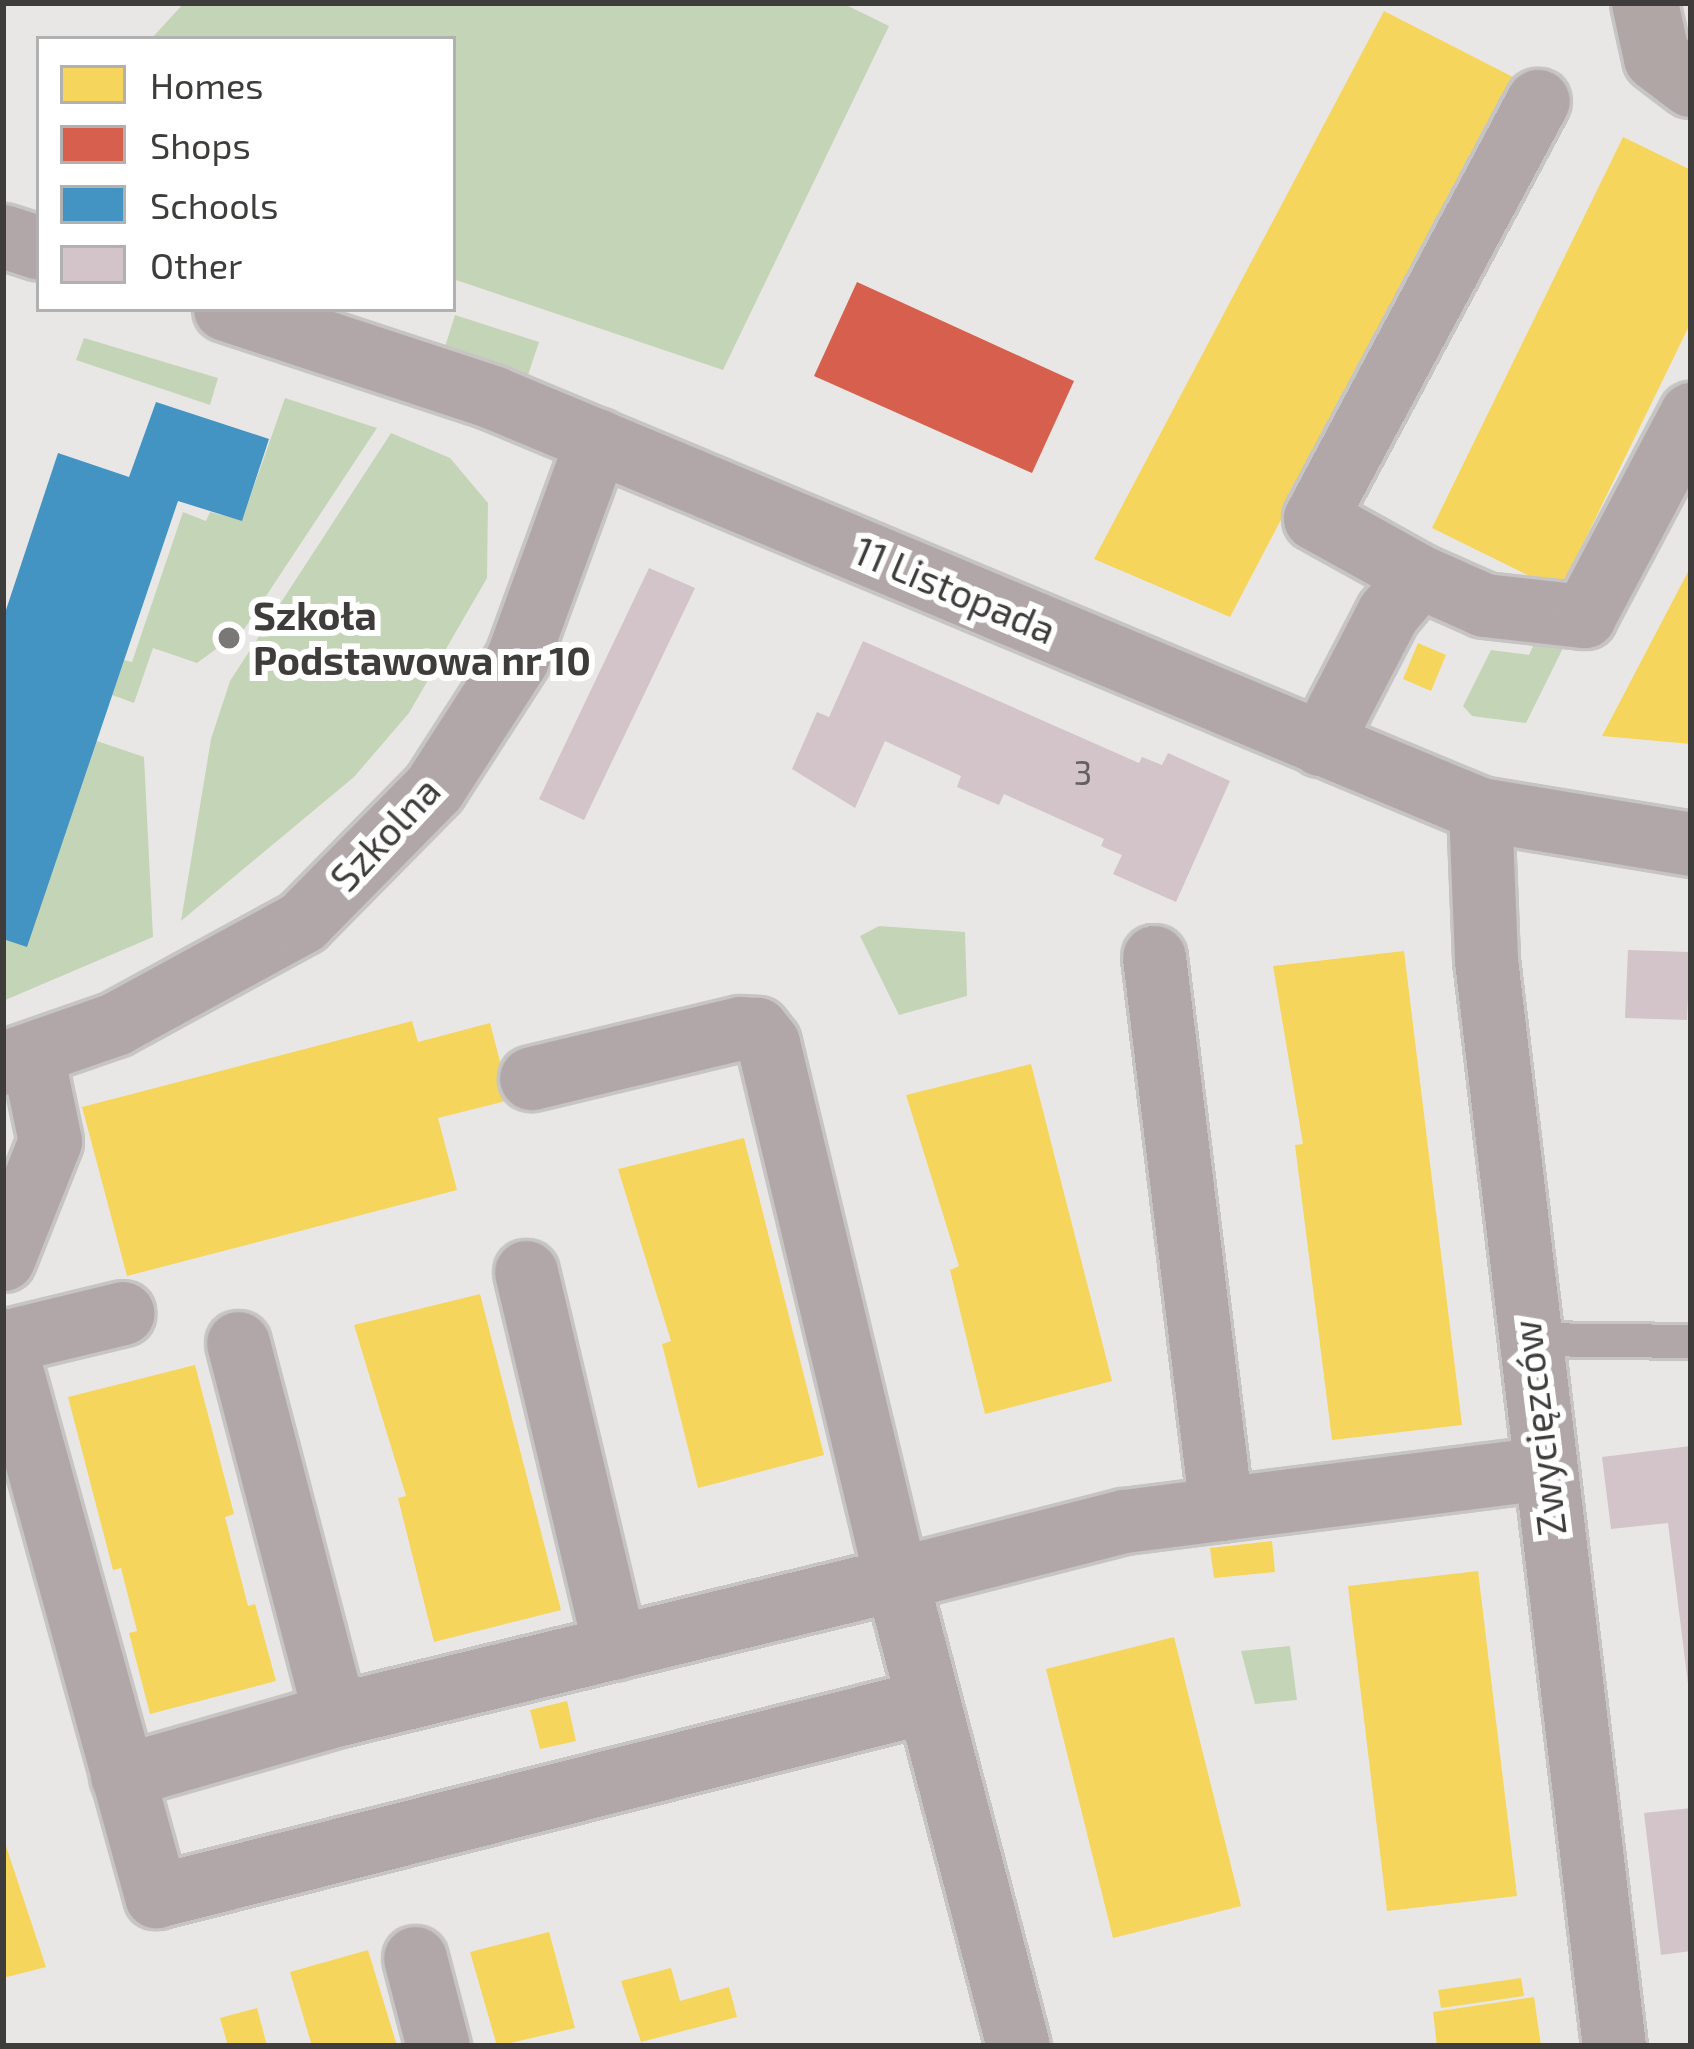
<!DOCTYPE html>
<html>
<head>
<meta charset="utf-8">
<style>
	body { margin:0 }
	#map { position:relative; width:1694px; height:2049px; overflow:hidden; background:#e9e7e5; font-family:"Exo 2",sans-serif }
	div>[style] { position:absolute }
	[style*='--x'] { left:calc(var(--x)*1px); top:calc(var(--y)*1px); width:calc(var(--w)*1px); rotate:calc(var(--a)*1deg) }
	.green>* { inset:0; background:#c4d5b7 }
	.homes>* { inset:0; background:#f6d55c }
	.shops>* { inset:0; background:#d6604d }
	.schools>* { inset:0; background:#4393c3 }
	.building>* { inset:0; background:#d2c4c9 }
	.roads { filter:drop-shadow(3px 0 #c6c5c4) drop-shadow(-3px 0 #c6c5c4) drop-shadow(0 3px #c6c5c4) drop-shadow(0 -3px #c6c5c4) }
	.service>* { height:33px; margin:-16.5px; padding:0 16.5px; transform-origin:16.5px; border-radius:16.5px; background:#b2a7a8 }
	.minor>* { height:63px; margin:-31.5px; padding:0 31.5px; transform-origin:31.5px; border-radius:31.5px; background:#b2a7a8 }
	.secondary>* { height:66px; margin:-33px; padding:0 33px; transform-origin:33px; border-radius:33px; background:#b1a6a6 }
	.dots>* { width:33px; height:33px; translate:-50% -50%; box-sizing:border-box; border:6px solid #fff; border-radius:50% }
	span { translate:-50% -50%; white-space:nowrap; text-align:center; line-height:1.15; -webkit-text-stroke:12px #fff; paint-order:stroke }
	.number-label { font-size:33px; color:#635f5e }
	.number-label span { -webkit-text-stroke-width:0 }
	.street-label { font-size:39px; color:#3e3d3b }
	.poi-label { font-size:39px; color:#3e3d3b; font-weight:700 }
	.left { translate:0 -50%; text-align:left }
	.frame { position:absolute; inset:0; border:6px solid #3e3d3b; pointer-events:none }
	.legend { position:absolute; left:36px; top:36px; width:420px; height:276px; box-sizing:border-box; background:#fff; border:3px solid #b2b1b1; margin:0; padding:15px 21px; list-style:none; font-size:36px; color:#3e3d3b }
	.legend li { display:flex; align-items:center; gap:24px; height:60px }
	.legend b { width:60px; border:3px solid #b2b1b1 }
</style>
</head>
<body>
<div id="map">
	<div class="green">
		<i style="clip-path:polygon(184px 3px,842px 3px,889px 26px,723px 370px,453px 279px,453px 39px,151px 39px)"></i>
		<i style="clip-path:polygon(455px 315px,539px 342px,527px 378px,444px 350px)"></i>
		<i style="clip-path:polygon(84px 338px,218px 378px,210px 405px,76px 360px)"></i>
		<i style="clip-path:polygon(285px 398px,377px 428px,245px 628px,197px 663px,153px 648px,134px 703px,112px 695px,124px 660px,132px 662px,183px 512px,206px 521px,210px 512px,242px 520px)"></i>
		<i style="clip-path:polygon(391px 433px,450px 458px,488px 503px,487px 578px,409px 713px,354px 777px,181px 921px,211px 739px,230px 681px)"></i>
		<i style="clip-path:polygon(1535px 642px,1566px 642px,1526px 723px,1472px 716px,1463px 706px,1491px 650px,1529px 655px)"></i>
		<i style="clip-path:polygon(97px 741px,144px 757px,153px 937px,3px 1001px,3px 939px)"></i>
		<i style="clip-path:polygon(879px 926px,965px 932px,967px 996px,899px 1015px,860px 936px)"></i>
		<i style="clip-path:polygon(1290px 1646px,1297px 1700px,1255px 1704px,1241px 1651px)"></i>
	</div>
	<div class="homes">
		<i style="clip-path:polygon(1384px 11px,1513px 77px,1230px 617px,1094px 559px)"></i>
		<i style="clip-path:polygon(1623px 137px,1691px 170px,1691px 322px,1560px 591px,1432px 528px)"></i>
		<i style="clip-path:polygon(1691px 566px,1691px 744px,1602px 736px)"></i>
		<i style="clip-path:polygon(1418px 643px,1446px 655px,1431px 691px,1403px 679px)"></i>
		<i style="clip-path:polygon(1404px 951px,1462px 1425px,1332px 1440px,1295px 1145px,1303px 1144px,1273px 966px)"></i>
		<i style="clip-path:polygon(412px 1021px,418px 1042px,490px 1023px,510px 1100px,438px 1118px,457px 1190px,127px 1276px,82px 1107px)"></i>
		<i style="clip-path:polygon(1031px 1064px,1112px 1381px,985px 1414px,950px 1270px,959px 1266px,906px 1095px)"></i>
		<i style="clip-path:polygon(744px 1138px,824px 1455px,698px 1488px,662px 1344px,671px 1341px,618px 1169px)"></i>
		<i style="clip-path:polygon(480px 1294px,561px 1610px,434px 1642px,398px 1498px,406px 1496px,354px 1325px)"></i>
		<i style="clip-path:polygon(195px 1365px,234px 1514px,225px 1517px,248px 1606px,255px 1604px,276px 1681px,150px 1714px,129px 1633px,137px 1631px,121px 1568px,113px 1570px,68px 1397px)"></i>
		<i style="clip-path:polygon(1272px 1541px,1275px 1572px,1214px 1578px,1210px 1548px)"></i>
		<i style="clip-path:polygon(1478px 1571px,1517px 1896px,1387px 1911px,1348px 1586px)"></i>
		<i style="clip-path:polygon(1174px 1637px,1241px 1906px,1113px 1938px,1046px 1669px)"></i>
		<i style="clip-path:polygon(567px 1701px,576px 1741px,540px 1749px,530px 1710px)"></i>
		<i style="clip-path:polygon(3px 1837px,46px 1967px,3px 1978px)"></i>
		<i style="clip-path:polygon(549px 1932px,575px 2028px,497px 2046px,470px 1952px)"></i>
		<i style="clip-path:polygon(368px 1950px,397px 2046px,312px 2046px,290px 1972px)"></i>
		<i style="clip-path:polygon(671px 1968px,680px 2001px,729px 1987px,737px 2017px,641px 2042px,621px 1981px)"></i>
		<i style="clip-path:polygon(1521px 1978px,1524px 1996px,1441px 2008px,1438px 1990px)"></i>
		<i style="clip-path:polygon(1534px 1997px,1541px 2046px,1437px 2046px,1433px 2012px)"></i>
		<i style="clip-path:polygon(257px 2008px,267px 2046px,228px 2046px,220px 2018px)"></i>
	</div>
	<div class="shops">
		<i style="clip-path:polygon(857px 282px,1074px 381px,1032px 473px,814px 376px)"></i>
	</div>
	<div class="schools">
		<i style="clip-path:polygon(156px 402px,269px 439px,242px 521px,178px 501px,27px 947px,3px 939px,3px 619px,58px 453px,129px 477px)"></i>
	</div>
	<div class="building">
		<i style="clip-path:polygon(649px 568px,695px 588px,584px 820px,539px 799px)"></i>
		<i style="clip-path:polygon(863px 641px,1139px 763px,1142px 757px,1162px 765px,1168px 753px,1230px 781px,1176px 902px,1113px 874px,1122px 855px,1101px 846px,1104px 839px,1004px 794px,999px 805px,957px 787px,961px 776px,885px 741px,855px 808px,792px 769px,817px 712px,829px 717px)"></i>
		<i style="clip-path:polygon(1628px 950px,1690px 952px,1687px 1020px,1625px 1018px)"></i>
		<i style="clip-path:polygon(1691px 1446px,1691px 1683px,1688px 1684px,1668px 1523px,1611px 1529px,1602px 1457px)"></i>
		<i style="clip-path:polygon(1691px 1808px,1691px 1951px,1661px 1955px,1644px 1813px)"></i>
	</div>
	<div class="roads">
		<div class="service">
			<i style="--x:1528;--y:1339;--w:163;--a:0.7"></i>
		</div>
		<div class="minor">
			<i style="--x:3;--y:236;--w:38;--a:18"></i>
			<i style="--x:225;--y:309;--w:281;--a:18.2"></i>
			<i style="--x:492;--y:397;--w:1070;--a:22.64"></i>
			<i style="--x:1480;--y:809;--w:214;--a:9.4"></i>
			<i style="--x:1419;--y:576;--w:71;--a:24"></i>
			<i style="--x:1484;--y:605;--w:101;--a:6.3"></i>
			<i style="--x:1584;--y:616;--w:229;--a:-62.1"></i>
			<i style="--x:1320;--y:744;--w:148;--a:-62.6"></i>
			<i style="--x:1388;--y:613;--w:48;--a:-50"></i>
			<i style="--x:1419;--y:576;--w:119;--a:-150.9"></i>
			<i style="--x:1315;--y:518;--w:473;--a:-61.9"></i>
			<i style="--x:1480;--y:809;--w:151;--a:87.7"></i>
			<i style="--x:1486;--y:960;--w:1094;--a:83.28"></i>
			<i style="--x:1154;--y:957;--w:556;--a:83.08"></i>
			<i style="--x:3;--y:1063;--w:119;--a:-19.2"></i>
			<i style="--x:115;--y:1024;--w:213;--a:-28.6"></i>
			<i style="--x:302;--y:922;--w:188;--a:-45.4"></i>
			<i style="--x:434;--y:788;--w:153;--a:-57.2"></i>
			<i style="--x:517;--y:659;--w:233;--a:-69.9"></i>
			<i style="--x:3;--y:1259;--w:127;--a:-68.3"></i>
			<i style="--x:50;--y:1141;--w:88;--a:-101.8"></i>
			<i style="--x:526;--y:1272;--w:386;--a:76.7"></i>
			<i style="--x:3;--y:1340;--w:577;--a:74.61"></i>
			<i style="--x:156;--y:1896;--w:795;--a:-14.19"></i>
			<i style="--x:3;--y:1342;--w:123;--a:-13.6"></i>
			<i style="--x:238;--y:1343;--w:384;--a:75.4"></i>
			<i style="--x:122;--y:1776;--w:222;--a:-16"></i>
			<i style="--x:335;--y:1715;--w:577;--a:-13.63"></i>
			<i style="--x:896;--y:1579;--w:551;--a:-103.43"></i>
			<i style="--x:768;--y:1043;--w:18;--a:-128"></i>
			<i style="--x:757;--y:1029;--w:17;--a:-177"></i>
			<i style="--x:740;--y:1028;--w:215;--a:166.5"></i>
			<i style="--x:415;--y:1958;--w:91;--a:75.4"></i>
			<i style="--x:1018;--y:2046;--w:483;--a:-104.6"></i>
			<i style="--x:896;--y:1579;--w:235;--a:-14.3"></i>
			<i style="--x:1124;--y:1521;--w:422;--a:-7.2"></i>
		</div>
		<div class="secondary">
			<i style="--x:1645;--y:3;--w:56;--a:77.7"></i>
			<i style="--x:1657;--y:58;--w:43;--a:37.4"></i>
		</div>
	</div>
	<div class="dots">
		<i style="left:229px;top:638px;background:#7a7876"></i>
	</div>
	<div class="number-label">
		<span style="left:1083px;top:773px">3</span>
	</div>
	<div class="street-label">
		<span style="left:955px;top:590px;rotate:23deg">11 Listopada</span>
		<span style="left:385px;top:834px;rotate:-47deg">Szkolna</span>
		<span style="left:1539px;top:1428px;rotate:-97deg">Zwycięzców</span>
	</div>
	<div class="poi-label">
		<span class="left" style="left:253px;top:638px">Szkoła<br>Podstawowa nr 10</span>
	</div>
	<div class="frame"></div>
	<ul class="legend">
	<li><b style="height:33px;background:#f6d55c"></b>Homes</li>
	<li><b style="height:33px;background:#d6604d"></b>Shops</li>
	<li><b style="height:33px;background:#4393c3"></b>Schools</li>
	<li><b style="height:33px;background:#d2c4c9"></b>Other</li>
	</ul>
</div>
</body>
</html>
